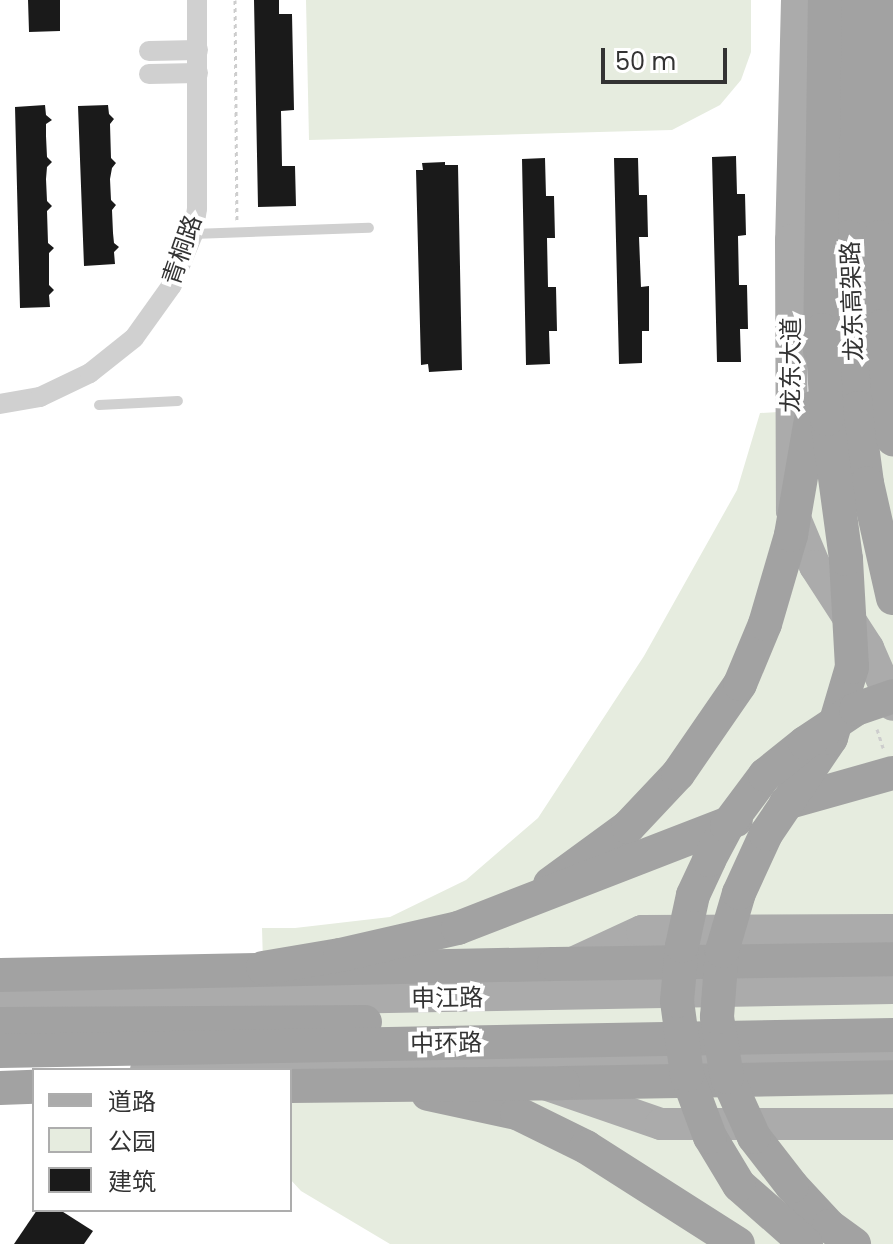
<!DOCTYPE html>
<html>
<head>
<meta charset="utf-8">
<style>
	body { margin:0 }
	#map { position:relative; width:893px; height:1244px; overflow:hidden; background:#fff; font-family:Poppins,"Noto Sans SC",sans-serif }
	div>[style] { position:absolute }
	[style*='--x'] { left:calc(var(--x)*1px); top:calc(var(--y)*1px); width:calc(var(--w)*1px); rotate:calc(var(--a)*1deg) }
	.green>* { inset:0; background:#e6ecdf }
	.building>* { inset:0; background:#1a1a1a }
	.path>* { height:3px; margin-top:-1.5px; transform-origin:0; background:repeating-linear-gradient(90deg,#cdcdcd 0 4px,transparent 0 8px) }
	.service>* { height:10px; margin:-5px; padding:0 5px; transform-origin:5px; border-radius:5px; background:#d0d0d0 }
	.minor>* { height:20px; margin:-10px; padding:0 10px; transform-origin:10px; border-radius:10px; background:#d0d0d0 }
	.primary>* { height:32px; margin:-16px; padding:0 16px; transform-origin:16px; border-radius:16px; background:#ababab }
	.trunk>* { height:34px; margin:-17px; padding:0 17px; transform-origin:17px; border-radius:17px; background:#a2a2a2 }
	.trunk-bridge>* { height:34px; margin:-17px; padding:0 17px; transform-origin:17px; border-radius:17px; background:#a2a2a2 }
	span { translate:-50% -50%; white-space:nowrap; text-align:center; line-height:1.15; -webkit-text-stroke:8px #fff; paint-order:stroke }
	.street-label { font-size:24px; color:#333 }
	.legend { position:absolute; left:32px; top:1068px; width:260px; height:144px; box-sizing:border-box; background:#fff; border:2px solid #adadad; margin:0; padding:10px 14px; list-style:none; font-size:24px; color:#333 }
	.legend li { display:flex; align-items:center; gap:16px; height:40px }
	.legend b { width:40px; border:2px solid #adadad }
	.scale { position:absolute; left:601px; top:48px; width:126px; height:36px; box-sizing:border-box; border:4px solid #333; border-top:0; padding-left:10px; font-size:24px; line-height:28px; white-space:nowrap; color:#333; -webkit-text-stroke:6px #fff; paint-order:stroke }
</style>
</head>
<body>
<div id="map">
	<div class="green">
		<i style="clip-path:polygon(306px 0,751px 0,751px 52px,741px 80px,720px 105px,672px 130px,309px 140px)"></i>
		<i style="clip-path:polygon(893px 405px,893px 1244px,390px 1244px,301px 1191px,290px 1179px,290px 1070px,266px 1070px,262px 928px,295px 928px,390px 917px,466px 880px,538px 818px,644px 656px,737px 490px,760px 413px)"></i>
	</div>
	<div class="building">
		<i style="clip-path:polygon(28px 0,60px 0,60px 31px,29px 32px)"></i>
		<i style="clip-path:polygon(254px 0,279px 0,279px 14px,292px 14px,294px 110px,281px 111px,282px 166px,295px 166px,296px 206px,258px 207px)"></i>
		<i style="clip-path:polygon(45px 105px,46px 115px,52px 120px,46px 124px,46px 136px,47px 157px,52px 162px,47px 167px,46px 179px,47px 201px,52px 206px,47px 211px,48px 243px,54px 248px,49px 253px,49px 285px,54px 290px,49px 295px,50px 307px,20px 308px,15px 107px)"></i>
		<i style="clip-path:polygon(108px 105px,109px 114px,114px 119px,110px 124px,111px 158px,116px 163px,112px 168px,110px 179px,111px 200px,116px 205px,112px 210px,113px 233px,114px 243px,119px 247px,114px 252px,115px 264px,84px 266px,78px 106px)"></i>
		<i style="clip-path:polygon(736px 156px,737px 194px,745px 194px,746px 235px,738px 236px,739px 285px,747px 285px,748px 329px,740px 329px,741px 362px,717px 362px,712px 157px)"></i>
		<i style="clip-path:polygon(545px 158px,546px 196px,554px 196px,555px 238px,547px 238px,548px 287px,556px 287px,557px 331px,549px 331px,550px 364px,526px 365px,522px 159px)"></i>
		<i style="clip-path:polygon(614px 158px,638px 158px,639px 195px,647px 195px,648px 237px,639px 237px,641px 287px,649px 286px,649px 331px,642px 331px,642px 363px,619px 364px)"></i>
		<i style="clip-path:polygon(445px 162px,445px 165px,458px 165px,462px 370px,429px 372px,428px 364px,421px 365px,416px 170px,423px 170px,422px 163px)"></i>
		<i style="clip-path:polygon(37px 1210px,60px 1210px,93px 1231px,84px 1244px,14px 1244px)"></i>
	</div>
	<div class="path">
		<i style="--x:235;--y:0;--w:220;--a:89.5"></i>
		<i style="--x:877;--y:729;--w:20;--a:72"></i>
	</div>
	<div class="service">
		<i style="--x:193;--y:234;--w:176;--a:-2"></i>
		<i style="--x:99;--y:405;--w:79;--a:-2.9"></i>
	</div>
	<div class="minor">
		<i style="--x:149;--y:51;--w:49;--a:-1.2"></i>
		<i style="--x:149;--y:74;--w:49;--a:-1.2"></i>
		<i style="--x:0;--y:404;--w:41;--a:-9.9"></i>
		<i style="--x:40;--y:397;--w:55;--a:-25.6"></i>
		<i style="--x:90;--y:373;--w:56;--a:-38.5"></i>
		<i style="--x:134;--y:338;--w:65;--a:-54.4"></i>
		<i style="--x:172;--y:285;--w:55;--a:-67.6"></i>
		<i style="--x:193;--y:234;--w:26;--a:-81"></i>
		<i style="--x:197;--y:208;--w:208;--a:-90"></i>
	</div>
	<div class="primary">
		<i style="--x:797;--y:0;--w:240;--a:91.4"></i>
		<i style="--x:791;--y:240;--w:271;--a:89.8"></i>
		<i style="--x:792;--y:511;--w:60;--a:67.3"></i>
		<i style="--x:815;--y:566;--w:98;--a:57.1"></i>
		<i style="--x:868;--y:648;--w:62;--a:66.3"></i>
		<i style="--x:568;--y:965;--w:81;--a:-24.7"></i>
		<i style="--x:642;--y:931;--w:251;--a:-0.2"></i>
		<i style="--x:0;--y:1004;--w:893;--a:-1.03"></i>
		<i style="--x:146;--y:1070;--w:747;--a:-1"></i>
		<i style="--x:542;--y:1083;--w:126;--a:19"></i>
		<i style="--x:661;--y:1124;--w:232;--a:0"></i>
	</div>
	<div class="trunk">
		<i style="--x:848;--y:0;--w:237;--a:89.8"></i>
		<i style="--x:849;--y:237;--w:171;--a:87.3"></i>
		<i style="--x:857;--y:408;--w:76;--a:82.4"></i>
		<i style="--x:867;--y:483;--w:118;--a:77.3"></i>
		<i style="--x:879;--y:0;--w:237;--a:90"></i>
		<i style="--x:879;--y:237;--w:89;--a:88.1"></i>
		<i style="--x:882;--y:326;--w:114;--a:84.4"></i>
		<i style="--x:550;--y:884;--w:97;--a:-36.2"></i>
		<i style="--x:628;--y:827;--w:73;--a:-46.7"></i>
		<i style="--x:678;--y:774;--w:109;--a:-55.4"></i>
		<i style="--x:740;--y:684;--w:65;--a:-67.4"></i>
		<i style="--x:0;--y:975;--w:554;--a:-1.14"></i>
		<i style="--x:0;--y:1024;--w:365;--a:-0.3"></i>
		<i style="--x:0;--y:1051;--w:893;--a:-1.03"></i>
		<i style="--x:563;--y:1083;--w:330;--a:-1"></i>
		<i style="--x:0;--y:1088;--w:34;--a:-2"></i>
		<i style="--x:428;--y:1094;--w:91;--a:12.1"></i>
		<i style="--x:517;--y:1113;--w:77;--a:26.2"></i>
		<i style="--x:586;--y:1147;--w:180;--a:32.5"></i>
		<i style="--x:792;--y:1186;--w:54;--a:47.2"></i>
		<i style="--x:829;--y:1226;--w:31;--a:36"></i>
	</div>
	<div class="trunk-bridge">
		<i style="--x:820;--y:351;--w:351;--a:-89.2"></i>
		<i style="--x:765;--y:624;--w:93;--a:-73.7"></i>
		<i style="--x:791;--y:535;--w:129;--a:-80.2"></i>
		<i style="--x:786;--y:803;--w:111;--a:-15.7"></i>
		<i style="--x:554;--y:964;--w:339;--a:-0.8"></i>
		<i style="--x:263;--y:968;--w:78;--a:-9.6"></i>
		<i style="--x:340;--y:955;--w:121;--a:-12.9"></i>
		<i style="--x:458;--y:928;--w:298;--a:-21.2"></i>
		<i style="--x:290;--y:1086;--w:273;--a:-0.6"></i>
		<i style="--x:792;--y:1186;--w:62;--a:-127.8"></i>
		<i style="--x:754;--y:1137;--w:66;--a:-114.2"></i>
		<i style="--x:727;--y:1077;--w:61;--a:-99.5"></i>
		<i style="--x:717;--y:1017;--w:66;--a:-85.7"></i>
		<i style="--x:722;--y:951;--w:60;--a:-73.7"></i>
		<i style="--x:739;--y:893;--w:65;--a:-65.4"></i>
		<i style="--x:766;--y:834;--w:116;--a:-55.9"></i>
		<i style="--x:831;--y:738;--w:74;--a:-73.5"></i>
		<i style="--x:852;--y:667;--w:108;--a:-93.2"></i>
		<i style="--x:846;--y:559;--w:141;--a:-97.7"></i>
		<i style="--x:827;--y:419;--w:89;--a:-93.2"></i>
		<i style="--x:806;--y:1244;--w:89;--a:-138.6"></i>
		<i style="--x:739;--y:1185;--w:56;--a:-121.1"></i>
		<i style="--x:710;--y:1137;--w:66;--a:-110.4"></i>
		<i style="--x:687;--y:1075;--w:75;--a:-97.7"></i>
		<i style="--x:677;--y:1001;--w:55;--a:-84.8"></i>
		<i style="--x:682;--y:946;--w:52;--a:-77.8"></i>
		<i style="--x:693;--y:895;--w:38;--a:-65"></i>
		<i style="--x:709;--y:860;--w:38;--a:-62"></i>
		<i style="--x:727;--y:826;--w:64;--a:-53.3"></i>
		<i style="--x:765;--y:775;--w:51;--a:-38.7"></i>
		<i style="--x:805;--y:743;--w:61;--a:-33.7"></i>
		<i style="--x:856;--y:709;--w:39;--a:-19"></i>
	</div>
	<div class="street-label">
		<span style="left:182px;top:250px;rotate:-71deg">青桐路</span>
		<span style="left:852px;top:301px;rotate:-92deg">龙东高架路</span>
		<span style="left:791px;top:365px;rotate:-90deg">龙东大道</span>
		<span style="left:447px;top:998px;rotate:-1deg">申江路</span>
		<span style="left:446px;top:1043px;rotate:-1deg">中环路</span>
	</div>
	<ul class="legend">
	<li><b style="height:10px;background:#ababab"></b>道路</li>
	<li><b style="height:22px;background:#e6ecdf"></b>公园</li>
	<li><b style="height:22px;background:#1a1a1a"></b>建筑</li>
	</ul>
	<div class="scale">50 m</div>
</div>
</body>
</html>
